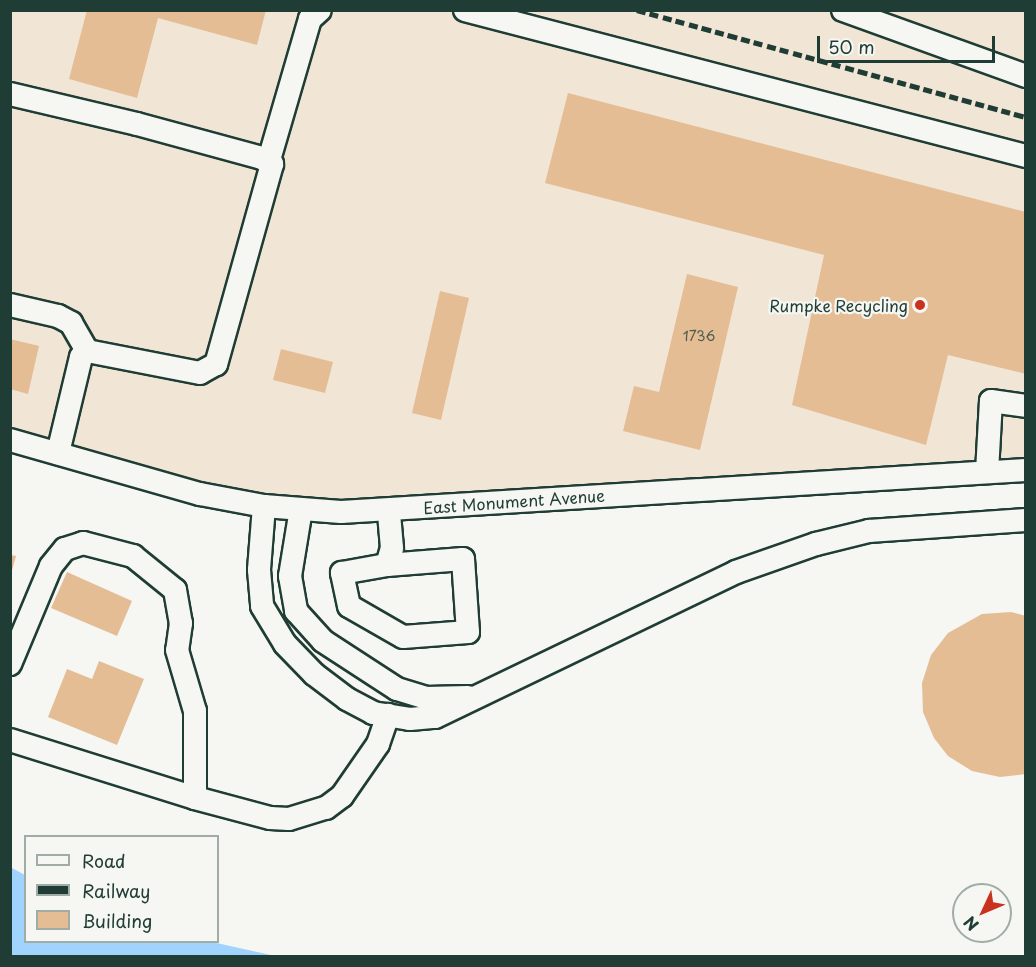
<!DOCTYPE html>
<html>
<head>
<meta charset="utf-8">
<style>
	body { margin:0 }
	#map { position:relative; width:1036px; height:967px; overflow:hidden; background:#f6f6f2; font-family:"Playpen Sans",sans-serif }
	div>[style] { position:absolute }
	[style*='--x'] { left:calc(var(--x)*1px); top:calc(var(--y)*1px); width:calc(var(--w)*1px); rotate:calc(var(--a)*1deg) }
	.built>* { inset:0; background:#f1e5d6 }
	.water>* { inset:0; background:#a0d3fe }
	.building>* { inset:0; background:#e5bd95 }
	.roads { filter:drop-shadow(2px 0 #1f3d34) drop-shadow(-2px 0 #1f3d34) drop-shadow(0 2px #1f3d34) drop-shadow(0 -2px #1f3d34) }
	.minor>* { height:22px; margin:-11px; padding:0 11px; transform-origin:11px; border-radius:11px; background:#f6f6f2 }
	.rail>* { height:4.5px; margin-top:-2.25px; transform-origin:0; background:repeating-linear-gradient(90deg,#1f3d34 0 9px,transparent 0 13.5px) }
	.dots>* { width:16px; height:16px; translate:-50% -50%; box-sizing:border-box; border:3px solid #f6f6f2; border-radius:50% }
	span { translate:-50% -50%; white-space:nowrap; text-align:center; line-height:1.15; -webkit-text-stroke:4.5px #f6f6f2; paint-order:stroke }
	.number-label { font-size:14px; color:#505d4c }
	.number-label span { -webkit-text-stroke-width:0 }
	.poi-label { font-size:16px; color:#1f3d34 }
	.right { translate:-100% -50%; text-align:right }
	.street-label { font-size:16px; color:#1f3d34 }
	.frame { position:absolute; inset:0; border:12px solid #1f3d34; pointer-events:none }
	.legend { position:absolute; left:24px; top:835px; width:195px; height:108px; box-sizing:border-box; background:#f6f6f2; border:2px solid #a0aca6; margin:0; padding:8px 10px; list-style:none; font-size:18px; color:#1f3d34 }
	.legend li { display:flex; align-items:center; gap:12px; height:30px }
	.legend b { width:30px; border:2px solid #a0aca6 }
	.north { position:absolute; left:952px; top:883px; width:60px; height:60px; box-sizing:border-box; background:#f6f6f2; border:2px solid #a0aca6; border-radius:50%; rotate:226deg; font-size:16px; font-weight:700; line-height:24px; text-align:center; color:#1f3d34 }
	.north::after { content:''; display:block; margin:auto; width:21px; height:27px; background:#c8321e; clip-path:polygon(50% 0,100% 100%,50% 72%,0 100%) }
	.scale { position:absolute; left:817px; top:36px; width:178px; height:27px; box-sizing:border-box; border:3px solid #1f3d34; border-top:0; padding-left:8px; font-size:18px; line-height:21px; white-space:nowrap; color:#1f3d34; -webkit-text-stroke:4px #f6f6f2; paint-order:stroke }
</style>
</head>
<body>
<div id="map">
	<div class="built">
		<i style="clip-path:polygon(10px 11px,1025px 11px,1025px 467px,280px 508px,11px 436px)"></i>
	</div>
	<div class="water">
		<i style="clip-path:polygon(10px 867px,25px 875px,26px 942px,212px 942px,275px 956px,11px 956px)"></i>
	</div>
	<div class="building">
		<i style="clip-path:polygon(87px 10px,266px 10px,257px 45px,158px 18px,137px 98px,69px 79px)"></i>
		<i style="clip-path:polygon(568px 93px,1026px 212px,1026px 374px,948px 355px,926px 445px,792px 405px,824px 255px,545px 183px)"></i>
		<i style="clip-path:polygon(687px 274px,738px 287px,700px 450px,623px 431px,634px 386px,659px 392px)"></i>
		<i style="clip-path:polygon(440px 291px,469px 298px,441px 420px,412px 413px)"></i>
		<i style="clip-path:polygon(10px 339px,39px 346px,28px 394px,10px 389px)"></i>
		<i style="clip-path:polygon(281px 349px,333px 362px,325px 393px,273px 380px)"></i>
		<i style="clip-path:polygon(10px 555px,16px 556px,11px 574px,10px 574px)"></i>
		<i style="clip-path:polygon(67px 572px,132px 601px,117px 636px,51px 608px)"></i>
		<i style="clip-path:polygon(1011px 612px,1026px 616px,1026px 774px,1000px 777px,972px 771px,948px 756px,934px 738px,923px 712px,922px 683px,931px 655px,948px 633px,982px 614px)"></i>
		<i style="clip-path:polygon(99px 661px,144px 679px,117px 745px,48px 717px,67px 669px,92px 679px)"></i>
	</div>
	<div class="roads">
		<div class="minor">
			<i style="--x:465;--y:10;--w:580;--a:14.59"></i>
			<i style="--x:843;--y:10;--w:195;--a:19.8"></i>
			<i style="--x:10;--y:94;--w:130;--a:13.3"></i>
			<i style="--x:137;--y:124;--w:130;--a:15.2"></i>
			<i style="--x:262;--y:158;--w:12;--a:31"></i>
			<i style="--x:272;--y:164;--w:208;--a:105.6"></i>
			<i style="--x:216;--y:364;--w:18;--a:151"></i>
			<i style="--x:200;--y:373;--w:115;--a:-169"></i>
			<i style="--x:87;--y:351;--w:8;--a:135"></i>
			<i style="--x:81;--y:357;--w:99;--a:103.5"></i>
			<i style="--x:269;--y:160;--w:147;--a:-73.8"></i>
			<i style="--x:310;--y:19;--w:13;--a:-42"></i>
			<i style="--x:10;--y:305;--w:49;--a:12.9"></i>
			<i style="--x:58;--y:316;--w:15;--a:28"></i>
			<i style="--x:71;--y:323;--w:32;--a:60"></i>
			<i style="--x:10;--y:440;--w:198;--a:15.9"></i>
			<i style="--x:200;--y:494;--w:65;--a:10.6"></i>
			<i style="--x:264;--y:506;--w:77;--a:4.5"></i>
			<i style="--x:341;--y:512;--w:686;--a:-3.51"></i>
			<i style="--x:987;--y:472;--w:71;--a:-86.8"></i>
			<i style="--x:991;--y:401;--w:35;--a:8"></i>
			<i style="--x:264;--y:506;--w:64;--a:94.5"></i>
			<i style="--x:259;--y:570;--w:36;--a:85"></i>
			<i style="--x:262;--y:606;--w:44;--a:58.8"></i>
			<i style="--x:285;--y:644;--w:42;--a:46"></i>
			<i style="--x:314;--y:674;--w:41;--a:37.1"></i>
			<i style="--x:347;--y:699;--w:30;--a:28"></i>
			<i style="--x:373;--y:713;--w:37;--a:9"></i>
			<i style="--x:410;--y:719;--w:25;--a:-5"></i>
			<i style="--x:435;--y:717;--w:334;--a:-25.7"></i>
			<i style="--x:736;--y:572;--w:85;--a:-19.3"></i>
			<i style="--x:816;--y:544;--w:55;--a:-13.8"></i>
			<i style="--x:869;--y:531;--w:157;--a:-4"></i>
			<i style="--x:301;--y:509;--w:68;--a:99.3"></i>
			<i style="--x:290;--y:576;--w:36;--a:80"></i>
			<i style="--x:296;--y:611;--w:40;--a:48"></i>
			<i style="--x:323;--y:641;--w:88;--a:33"></i>
			<i style="--x:397;--y:689;--w:30;--a:17"></i>
			<i style="--x:426;--y:698;--w:42;--a:-1.4"></i>
			<i style="--x:387;--y:565;--w:76;--a:-4.5"></i>
			<i style="--x:463;--y:559;--w:73;--a:86.1"></i>
			<i style="--x:468;--y:632;--w:65;--a:175.6"></i>
			<i style="--x:403;--y:637;--w:62;--a:-150.1"></i>
			<i style="--x:349;--y:606;--w:34;--a:-102"></i>
			<i style="--x:342;--y:573;--w:46;--a:-10.1"></i>
			<i style="--x:387;--y:565;--w:18;--a:-74"></i>
			<i style="--x:392;--y:548;--w:38;--a:-95"></i>
			<i style="--x:10;--y:664;--w:106;--a:-67.3"></i>
			<i style="--x:51;--y:566;--w:22;--a:-51"></i>
			<i style="--x:65;--y:549;--w:19;--a:-18"></i>
			<i style="--x:83;--y:543;--w:52;--a:14.6"></i>
			<i style="--x:133;--y:556;--w:54;--a:39"></i>
			<i style="--x:175;--y:590;--w:34;--a:80"></i>
			<i style="--x:181;--y:623;--w:27;--a:98"></i>
			<i style="--x:177;--y:650;--w:64;--a:73.6"></i>
			<i style="--x:195;--y:711;--w:87;--a:90"></i>
			<i style="--x:10;--y:740;--w:194;--a:17.4"></i>
			<i style="--x:195;--y:798;--w:78;--a:14.9"></i>
			<i style="--x:270;--y:818;--w:19;--a:3"></i>
			<i style="--x:289;--y:819;--w:39;--a:-17"></i>
			<i style="--x:326;--y:808;--w:20;--a:-37"></i>
			<i style="--x:342;--y:796;--w:63;--a:-55.3"></i>
			<i style="--x:378;--y:744;--w:31;--a:-71"></i>
		</div>
	</div>
	<div class="rail">
		<i style="--x:637;--y:10;--w:403;--a:15.4"></i>
	</div>
	<div class="dots">
		<i style="left:920px;top:305px;background:#c8321e"></i>
	</div>
	<div class="number-label">
		<span style="left:699px;top:336px">1736</span>
	</div>
	<div class="poi-label">
		<span class="right" style="left:908px;top:305px">Rumpke Recycling</span>
	</div>
	<div class="street-label">
		<span style="left:514px;top:501px;rotate:-4deg">East Monument Avenue</span>
	</div>
	<div class="frame"></div>
	<ul class="legend">
	<li><b style="height:8px;background:#f6f6f2"></b>Road</li>
	<li><b style="height:8px;background:#1f3d34"></b>Railway</li>
	<li><b style="height:16px;background:#e5bd95"></b>Building</li>
	</ul>
	<div class="north">N</div>
	<div class="scale">50 m</div>
</div>
</body>
</html>
